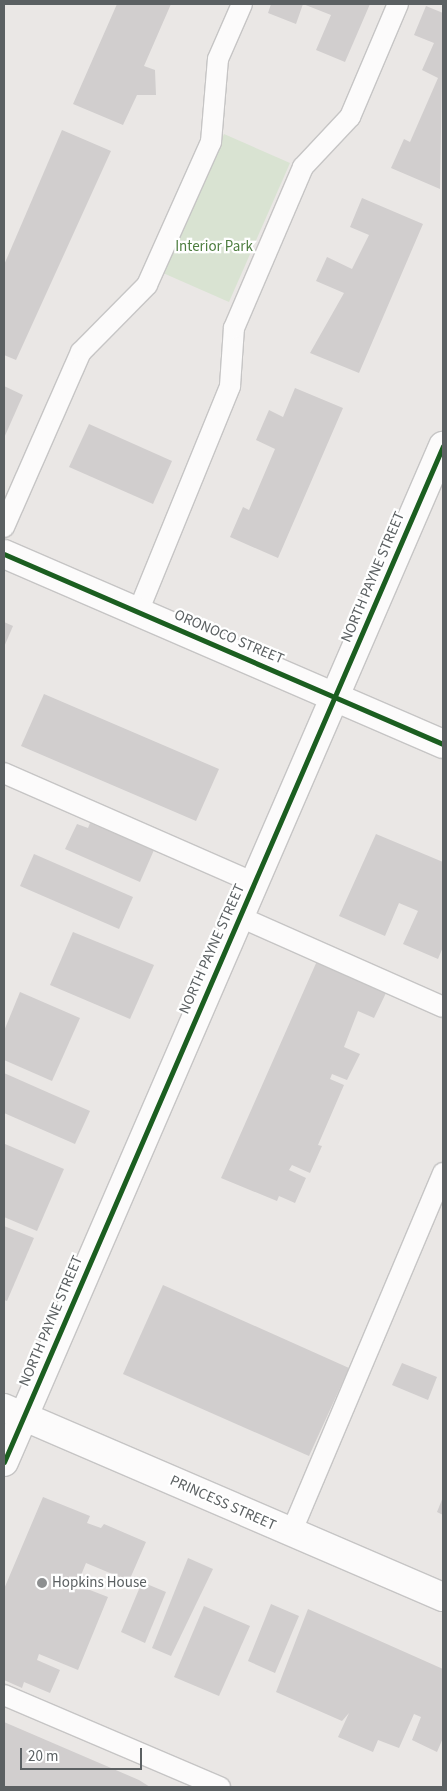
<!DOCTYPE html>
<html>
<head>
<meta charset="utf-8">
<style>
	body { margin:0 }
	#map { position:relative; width:447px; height:1791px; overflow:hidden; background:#eae7e5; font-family:"Source Sans 3",sans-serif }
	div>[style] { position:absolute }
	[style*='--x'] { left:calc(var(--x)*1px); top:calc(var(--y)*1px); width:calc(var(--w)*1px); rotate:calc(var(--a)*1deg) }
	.green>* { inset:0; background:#d9e3d2 }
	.building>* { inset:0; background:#d1cece }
	.roads { filter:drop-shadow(1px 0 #c6c5c5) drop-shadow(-1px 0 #c6c5c5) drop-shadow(0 1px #c6c5c5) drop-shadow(0 -1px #c6c5c5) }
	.lane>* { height:20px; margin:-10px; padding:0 10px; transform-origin:10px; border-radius:10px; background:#fcfbfb }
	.street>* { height:28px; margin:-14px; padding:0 14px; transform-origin:14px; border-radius:14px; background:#fcfbfb }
	.cycleway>* { height:5px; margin:-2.5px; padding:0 2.5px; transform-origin:2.5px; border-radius:2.5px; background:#1b5e20 }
	.dots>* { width:14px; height:14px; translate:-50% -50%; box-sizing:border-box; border:2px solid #fff; border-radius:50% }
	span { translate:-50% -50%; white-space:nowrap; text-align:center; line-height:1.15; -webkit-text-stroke:4.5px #fff; paint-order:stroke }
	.park-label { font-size:15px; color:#4d7d3f }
	.street-label { font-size:15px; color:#5b6062 }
	.poi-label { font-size:15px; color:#5b6062 }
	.left { translate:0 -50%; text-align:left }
	.frame { position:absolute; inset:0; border:5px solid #5b6062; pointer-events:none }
	.scale { position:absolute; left:20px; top:1748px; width:122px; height:22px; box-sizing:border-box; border:2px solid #5b6062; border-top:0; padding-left:6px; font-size:15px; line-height:18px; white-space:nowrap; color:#5b6062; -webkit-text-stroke:4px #fff; paint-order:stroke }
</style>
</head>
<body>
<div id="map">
	<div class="green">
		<i style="clip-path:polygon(224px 134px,290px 163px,229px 302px,163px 273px)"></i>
	</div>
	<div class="building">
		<i style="clip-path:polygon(117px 4px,171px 4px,144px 66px,155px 70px,156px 95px,137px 95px,123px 125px,73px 104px)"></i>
		<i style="clip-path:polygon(271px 4px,370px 4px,345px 62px,316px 50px,331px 15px,303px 4px,296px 24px,268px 13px)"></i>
		<i style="clip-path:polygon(426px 6px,443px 13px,440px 189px,391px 168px,404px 139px,410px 142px,438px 78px,422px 70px,434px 43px,414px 35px)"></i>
		<i style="clip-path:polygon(62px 130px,111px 151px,16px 360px,4px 355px,4px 265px)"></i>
		<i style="clip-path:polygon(362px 198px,423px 224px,359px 373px,310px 353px,344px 293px,316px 281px,327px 257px,352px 269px,369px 235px,350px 227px)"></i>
		<i style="clip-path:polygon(4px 386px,23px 395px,4px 438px)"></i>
		<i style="clip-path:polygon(295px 388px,343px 408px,278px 558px,230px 537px,243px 507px,249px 510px,275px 449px,256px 440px,269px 410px,283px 417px)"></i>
		<i style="clip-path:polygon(89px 424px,172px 461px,153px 504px,69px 467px)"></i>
		<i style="clip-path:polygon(4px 622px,13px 626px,4px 647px)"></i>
		<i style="clip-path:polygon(44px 694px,219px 769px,196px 821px,21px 746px)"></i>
		<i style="clip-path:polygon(90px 823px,154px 850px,140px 882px,65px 849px,77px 824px,88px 828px)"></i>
		<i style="clip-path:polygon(376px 834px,443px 862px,443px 947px,438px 959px,403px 944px,418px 911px,399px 903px,385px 936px,339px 916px)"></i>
		<i style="clip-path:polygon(34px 854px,133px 897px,119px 929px,20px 886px)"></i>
		<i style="clip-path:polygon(73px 932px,154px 965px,130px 1019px,50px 985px)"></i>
		<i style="clip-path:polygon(317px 961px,386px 993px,374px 1018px,358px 1011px,344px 1047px,360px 1054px,347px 1080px,332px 1074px,330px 1079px,344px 1085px,318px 1145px,322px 1146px,310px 1173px,292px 1165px,289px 1170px,306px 1178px,295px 1203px,279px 1196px,277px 1201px,221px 1178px)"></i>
		<i style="clip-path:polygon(20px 992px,80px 1018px,52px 1081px,4px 1060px,4px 1031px)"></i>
		<i style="clip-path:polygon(4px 1073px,90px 1111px,75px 1144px,4px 1113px)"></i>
		<i style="clip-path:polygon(5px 1144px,64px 1169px,37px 1231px,4px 1217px)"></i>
		<i style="clip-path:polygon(4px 1226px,34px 1238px,7px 1301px,4px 1300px)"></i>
		<i style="clip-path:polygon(163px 1285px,349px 1368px,309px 1456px,123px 1374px)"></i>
		<i style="clip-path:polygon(402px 1363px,437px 1377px,428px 1400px,392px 1385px)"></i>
		<i style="clip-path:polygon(43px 1497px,90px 1516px,87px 1523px,101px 1528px,104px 1524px,146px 1542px,129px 1581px,86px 1563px,77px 1585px,108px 1597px,78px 1670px,39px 1654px,37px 1660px,60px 1670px,50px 1693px,24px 1682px,22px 1688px,4px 1680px,4px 1589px)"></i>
		<i style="clip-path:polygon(443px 1497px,443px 1515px,437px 1512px)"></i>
		<i style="clip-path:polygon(188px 1558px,213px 1569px,171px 1656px,152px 1648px)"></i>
		<i style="clip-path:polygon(142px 1582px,166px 1592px,145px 1643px,121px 1632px)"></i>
		<i style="clip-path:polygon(271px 1604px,299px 1616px,275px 1673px,248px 1661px)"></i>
		<i style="clip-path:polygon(204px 1606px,250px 1626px,219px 1696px,174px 1677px)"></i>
		<i style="clip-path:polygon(308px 1609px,443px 1669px,443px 1738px,437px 1752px,412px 1740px,421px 1717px,414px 1714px,399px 1748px,378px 1740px,373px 1752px,338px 1737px,349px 1713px,342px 1721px,276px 1692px)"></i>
		<i style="clip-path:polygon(4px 1722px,139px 1780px,150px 1787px,4px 1787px)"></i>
	</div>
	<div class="roads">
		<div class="lane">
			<i style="--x:4;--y:527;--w:191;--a:-66.3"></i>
			<i style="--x:81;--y:352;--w:94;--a:-45.4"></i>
			<i style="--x:147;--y:285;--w:157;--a:-65.9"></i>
			<i style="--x:211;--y:142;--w:83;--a:-85.2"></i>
			<i style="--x:218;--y:59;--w:60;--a:-66.4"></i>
			<i style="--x:138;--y:612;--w:244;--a:-67.8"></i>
			<i style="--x:230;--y:386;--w:58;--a:-86.1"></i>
			<i style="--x:234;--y:328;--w:175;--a:-66.8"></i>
			<i style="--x:303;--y:167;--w:69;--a:-46.8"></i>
			<i style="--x:350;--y:117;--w:123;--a:-67"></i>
			<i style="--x:4;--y:773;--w:274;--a:23.7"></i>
			<i style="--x:240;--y:917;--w:222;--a:23.9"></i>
			<i style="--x:291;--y:1533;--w:391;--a:-67.1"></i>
			<i style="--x:4;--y:1695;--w:235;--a:23.1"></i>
		</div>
		<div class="street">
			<i style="--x:4;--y:554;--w:478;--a:23.4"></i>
			<i style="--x:4;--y:1408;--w:478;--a:23.3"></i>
			<i style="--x:4;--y:1462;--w:1107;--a:-66.63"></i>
		</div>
	</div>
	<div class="cycleway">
		<i style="--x:4;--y:554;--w:478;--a:23.4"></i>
		<i style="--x:4;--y:1462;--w:1107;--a:-66.63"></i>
	</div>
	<div class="dots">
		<i style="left:42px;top:1583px;background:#8d8f90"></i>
	</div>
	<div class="park-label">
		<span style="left:214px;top:247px">Interior Park</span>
	</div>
	<div class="street-label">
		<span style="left:373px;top:577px;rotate:-67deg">NORTH PAYNE STREET</span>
		<span style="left:229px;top:637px;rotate:23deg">ORONOCO STREET</span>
		<span style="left:212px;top:949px;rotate:-66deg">NORTH PAYNE STREET</span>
		<span style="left:51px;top:1321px;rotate:-67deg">NORTH PAYNE STREET</span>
		<span style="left:223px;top:1503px;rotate:24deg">PRINCESS STREET</span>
	</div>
	<div class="poi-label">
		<span class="left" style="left:52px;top:1583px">Hopkins House</span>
	</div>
	<div class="frame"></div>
	<div class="scale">20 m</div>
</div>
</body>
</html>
